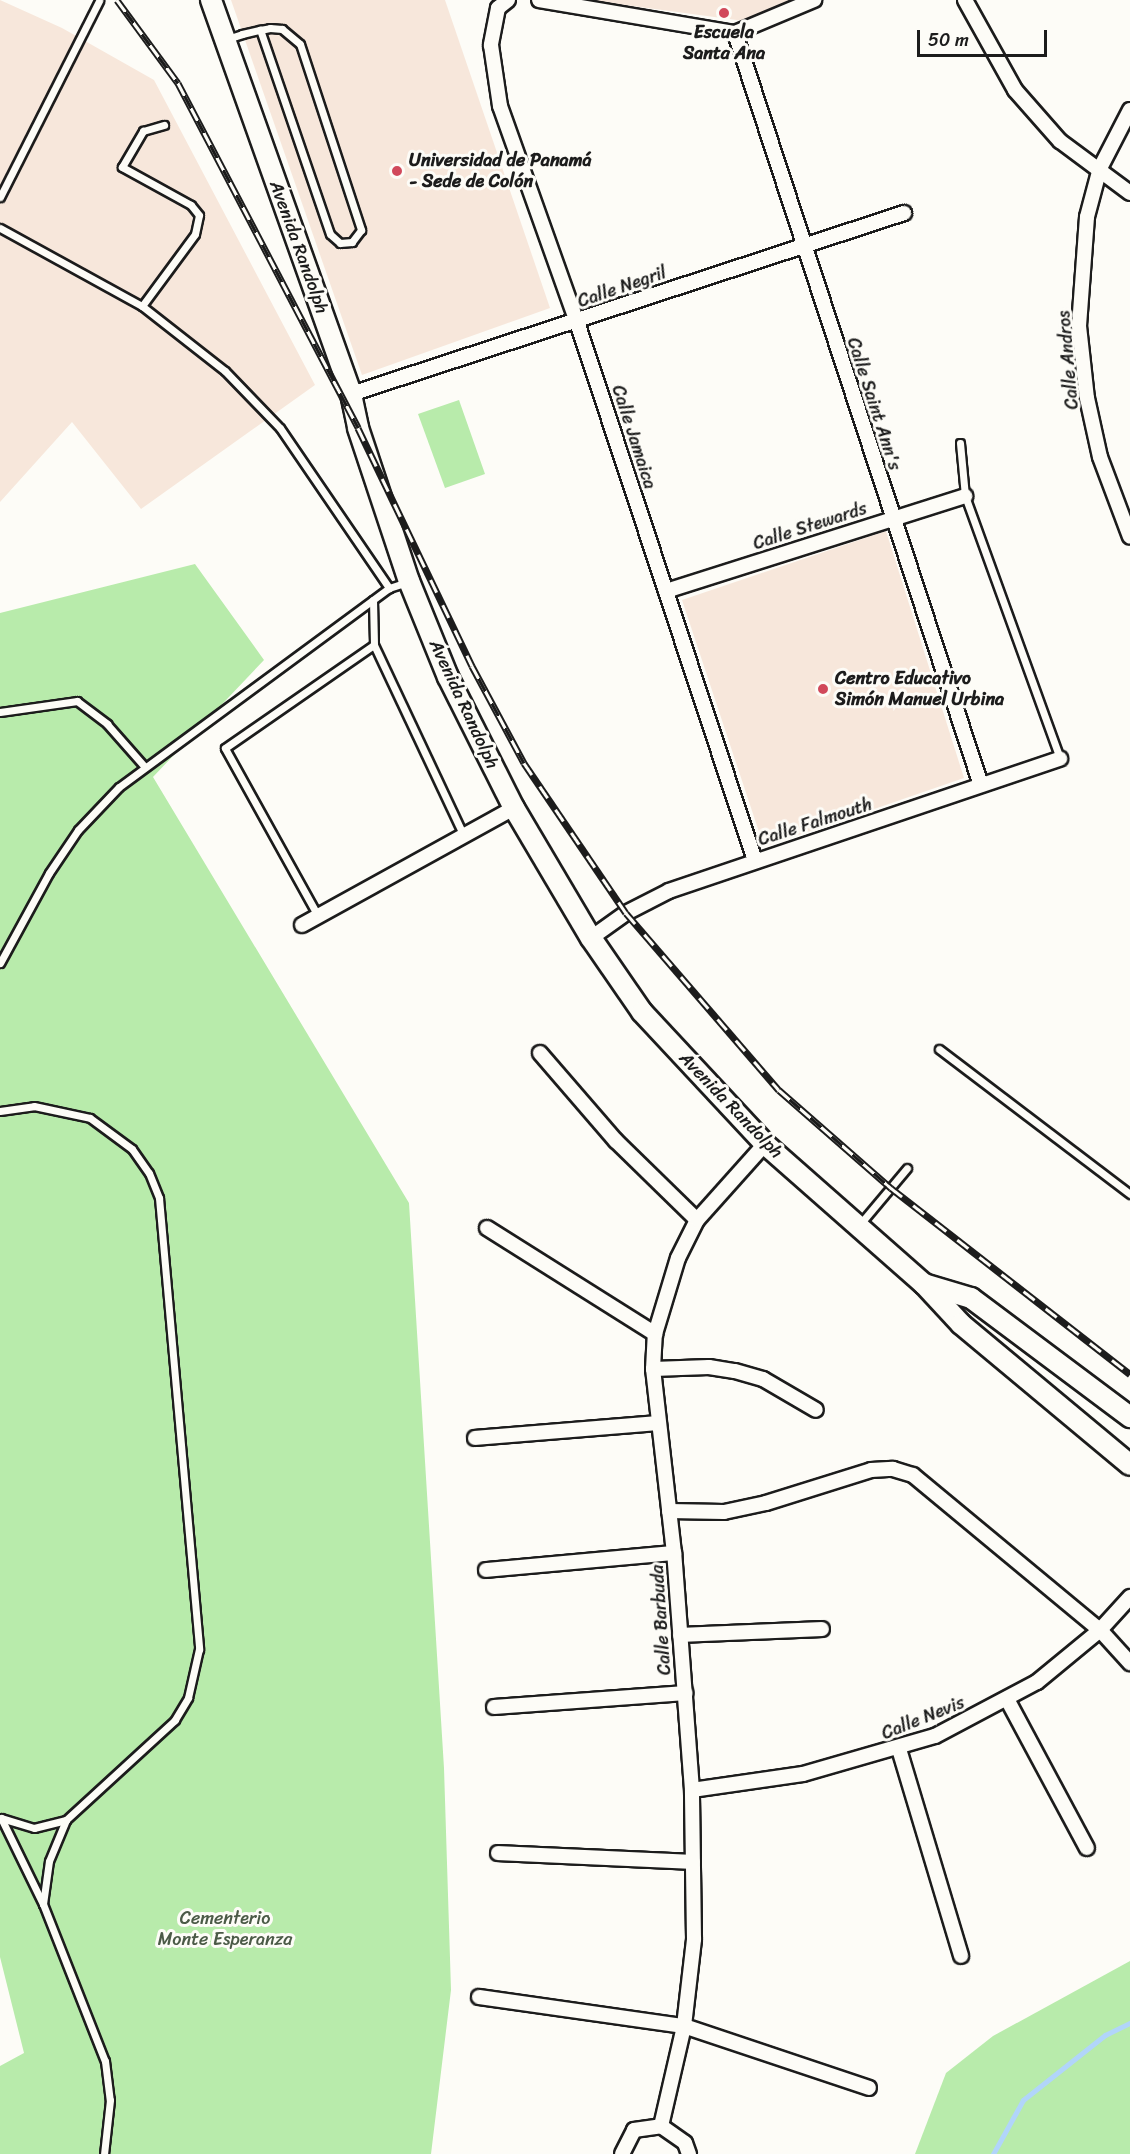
<!DOCTYPE html>
<html>
<head>
<meta charset="utf-8">
<style>
	body { margin:0 }
	#map { position:relative; width:1130px; height:2154px; overflow:hidden; background:#fdfcf7; font-family:Sriracha,sans-serif }
	div>[style] { position:absolute }
	[style*='--x'] { left:calc(var(--x)*1px); top:calc(var(--y)*1px); width:calc(var(--w)*1px); rotate:calc(var(--a)*1deg) }
	.built>* { inset:0; background:#f7e7db }
	.green>* { inset:0; background:#b8ebab }
	.stream>* { height:5px; margin:-2.5px; padding:0 2.5px; transform-origin:2.5px; border-radius:2.5px; background:#b1d5fa }
	.roads { filter:drop-shadow(2px 0 #1c1c1c) drop-shadow(-2px 0 #1c1c1c) drop-shadow(0 2px #1c1c1c) drop-shadow(0 -2px #1c1c1c) }
	.lane>* { height:7px; margin:-3.5px; padding:0 3.5px; transform-origin:3.5px; border-radius:3.5px; background:#fdfcf7 }
	.street>* { height:14px; margin:-7px; padding:0 7px; transform-origin:7px; border-radius:7px; background:#fdfcf7 }
	.secondary>* { height:20px; margin:-10px; padding:0 10px; transform-origin:10px; border-radius:10px; background:#fdfcf7 }
	.rail>* { height:7px; margin-top:-3.5px; transform-origin:0; background:repeating-linear-gradient(90deg,#fdfcf7 0 14px,#1c1c1c 0 28px); box-sizing:border-box; border-block:2px solid #1c1c1c }
	.dots>* { width:16px; height:16px; translate:-50% -50%; box-sizing:border-box; border:3px solid #fdfcf7; border-radius:50% }
	span { translate:-50% -50%; white-space:nowrap; text-align:center; line-height:1.15; -webkit-text-stroke:6px #fdfcf7; paint-order:stroke }
	.poi-label { font-size:18px; color:#1c1c1c; font-weight:700 }
	.left { translate:0 -50%; text-align:left }
	.street-label { font-size:18px; color:#1c1c1c }
	.park-label { font-size:18px; color:#4b5a47 }
	.scale { position:absolute; left:917px; top:30px; width:130px; height:27px; box-sizing:border-box; border:3px solid #1c1c1c; border-top:0; padding-left:8px; font-size:18px; line-height:21px; white-space:nowrap; color:#1c1c1c; -webkit-text-stroke:4px #fdfcf7; paint-order:stroke }
</style>
</head>
<body>
<div id="map">
	<div class="built">
		<i style="clip-path:polygon(0 0,62px 28px,154px 80px,315px 385px,141px 509px,72px 422px,0 502px)"></i>
		<i style="clip-path:polygon(231px 0,445px 0,550px 308px,362px 375px)"></i>
		<i style="clip-path:polygon(588px 0,792px 0,744px 21px)"></i>
		<i style="clip-path:polygon(886px 531px,964px 778px,764px 847px,682px 600px)"></i>
	</div>
	<div class="green">
		<i style="clip-path:polygon(459px 400px,485px 474px,445px 488px,418px 414px)"></i>
		<i style="clip-path:polygon(195px 564px,264px 660px,153px 777px,409px 1203px,444px 1768px,451px 1990px,431px 2154px,0 2154px,0 2066px,24px 2053px,0 1957px,0 613px)"></i>
		<i style="clip-path:polygon(1130px 1961px,1130px 2154px,915px 2154px,946px 2073px,993px 2036px)"></i>
	</div>
	<div class="stream">
		<i style="--x:993;--y:2154;--w:62;--a:-60.9"></i>
		<i style="--x:1023;--y:2100;--w:105;--a:-38.4"></i>
		<i style="--x:1105;--y:2035;--w:28;--a:-26"></i>
	</div>
	<div class="roads">
		<div class="lane">
			<i style="--x:227;--y:39;--w:16;--a:-18"></i>
			<i style="--x:242;--y:34;--w:18;--a:-13"></i>
			<i style="--x:260;--y:30;--w:10;--a:-11"></i>
			<i style="--x:270;--y:28;--w:12;--a:5"></i>
			<i style="--x:282;--y:29;--w:23;--a:40"></i>
			<i style="--x:300;--y:44;--w:196;--a:71.8"></i>
			<i style="--x:361;--y:230;--w:15;--a:127"></i>
			<i style="--x:352;--y:242;--w:12;--a:175"></i>
			<i style="--x:340;--y:243;--w:13;--a:-138"></i>
			<i style="--x:330;--y:234;--w:216;--a:-108.9"></i>
			<i style="--x:0;--y:197;--w:220;--a:-63.2"></i>
			<i style="--x:0;--y:228;--w:162;--a:28.8"></i>
			<i style="--x:142;--y:306;--w:105;--a:38.1"></i>
			<i style="--x:225;--y:371;--w:79;--a:46"></i>
			<i style="--x:280;--y:428;--w:194;--a:55.7"></i>
			<i style="--x:142;--y:306;--w:89;--a:-53.6"></i>
			<i style="--x:195;--y:234;--w:19;--a:-78"></i>
			<i style="--x:199;--y:215;--w:13;--a:-129"></i>
			<i style="--x:191;--y:205;--w:79;--a:-151.2"></i>
			<i style="--x:122;--y:167;--w:42;--a:-59.7"></i>
			<i style="--x:143;--y:131;--w:22;--a:-16"></i>
			<i style="--x:960;--y:443;--w:53;--a:84.6"></i>
			<i style="--x:965;--y:496;--w:280;--a:70.1"></i>
			<i style="--x:373;--y:600;--w:45;--a:88.7"></i>
			<i style="--x:374;--y:645;--w:211;--a:64.8"></i>
			<i style="--x:0;--y:712;--w:78;--a:-8.1"></i>
			<i style="--x:77;--y:701;--w:38;--a:37"></i>
			<i style="--x:107;--y:724;--w:56;--a:48.6"></i>
			<i style="--x:318;--y:916;--w:192;--a:-119"></i>
			<i style="--x:225;--y:748;--w:181;--a:-34.7"></i>
			<i style="--x:0;--y:963;--w:102;--a:-61.4"></i>
			<i style="--x:49;--y:873;--w:52;--a:-56"></i>
			<i style="--x:78;--y:830;--w:59;--a:-46.4"></i>
			<i style="--x:119;--y:787;--w:335;--a:-36.4"></i>
			<i style="--x:389;--y:588;--w:19;--a:-18"></i>
			<i style="--x:939;--y:1049;--w:240;--a:37.2"></i>
			<i style="--x:0;--y:1111;--w:34;--a:-8"></i>
			<i style="--x:34;--y:1106;--w:57;--a:12.1"></i>
			<i style="--x:90;--y:1118;--w:52;--a:36.4"></i>
			<i style="--x:132;--y:1149;--w:29;--a:55"></i>
			<i style="--x:149;--y:1173;--w:27;--a:68"></i>
			<i style="--x:159;--y:1198;--w:453;--a:84.9"></i>
			<i style="--x:199;--y:1649;--w:50;--a:102.7"></i>
			<i style="--x:188;--y:1698;--w:26;--a:121"></i>
			<i style="--x:175;--y:1720;--w:148;--a:137.5"></i>
			<i style="--x:66;--y:1820;--w:33;--a:166"></i>
			<i style="--x:34;--y:1828;--w:34;--a:-163"></i>
			<i style="--x:860;--y:1224;--w:73;--a:-50"></i>
			<i style="--x:1;--y:1818;--w:96;--a:64"></i>
			<i style="--x:43;--y:1904;--w:169;--a:68.5"></i>
			<i style="--x:105;--y:2061;--w:39;--a:83"></i>
			<i style="--x:110;--y:2100;--w:54;--a:96.3"></i>
			<i style="--x:43;--y:1904;--w:43;--a:-82.1"></i>
			<i style="--x:49;--y:1861;--w:44;--a:-67.5"></i>
		</div>
		<div class="street">
			<i style="--x:508;--y:0;--w:13;--a:141"></i>
			<i style="--x:498;--y:8;--w:38;--a:101"></i>
			<i style="--x:491;--y:45;--w:62;--a:81.6"></i>
			<i style="--x:500;--y:106;--w:229;--a:70.4"></i>
			<i style="--x:577;--y:322;--w:568;--a:71.72"></i>
			<i style="--x:539;--y:0;--w:199;--a:9.6"></i>
			<i style="--x:735;--y:33;--w:86;--a:-22.7"></i>
			<i style="--x:965;--y:0;--w:103;--a:60.9"></i>
			<i style="--x:1015;--y:90;--w:68;--a:48.6"></i>
			<i style="--x:1060;--y:141;--w:87;--a:36.6"></i>
			<i style="--x:735;--y:33;--w:791;--a:71.89"></i>
			<i style="--x:1130;--y:110;--w:65;--a:117.3"></i>
			<i style="--x:1100;--y:168;--w:51;--a:104.9"></i>
			<i style="--x:1087;--y:217;--w:109;--a:94.2"></i>
			<i style="--x:1079;--y:326;--w:72;--a:83.7"></i>
			<i style="--x:1087;--y:398;--w:60;--a:77.6"></i>
			<i style="--x:1100;--y:457;--w:85;--a:69.4"></i>
			<i style="--x:351;--y:394;--w:582;--a:-18.12"></i>
			<i style="--x:666;--y:591;--w:314;--a:-17.6"></i>
			<i style="--x:302;--y:925;--w:242;--a:-28.9"></i>
			<i style="--x:591;--y:938;--w:43;--a:-35.5"></i>
			<i style="--x:626;--y:913;--w:48;--a:-27.1"></i>
			<i style="--x:669;--y:891;--w:413;--a:-18.7"></i>
			<i style="--x:540;--y:1053;--w:116;--a:49.2"></i>
			<i style="--x:616;--y:1141;--w:113;--a:44.3"></i>
			<i style="--x:487;--y:1228;--w:199;--a:32.2"></i>
			<i style="--x:653;--y:1369;--w:56;--a:-2"></i>
			<i style="--x:709;--y:1367;--w:26;--a:9"></i>
			<i style="--x:735;--y:1371;--w:29;--a:16"></i>
			<i style="--x:763;--y:1379;--w:61;--a:30.3"></i>
			<i style="--x:475;--y:1438;--w:183;--a:-4.7"></i>
			<i style="--x:669;--y:1511;--w:55;--a:1"></i>
			<i style="--x:724;--y:1512;--w:43;--a:-12.1"></i>
			<i style="--x:766;--y:1503;--w:110;--a:-17.4"></i>
			<i style="--x:871;--y:1470;--w:22;--a:-3"></i>
			<i style="--x:893;--y:1469;--w:21;--a:17"></i>
			<i style="--x:913;--y:1475;--w:243;--a:39.7"></i>
			<i style="--x:1100;--y:1630;--w:45;--a:47.7"></i>
			<i style="--x:486;--y:1570;--w:189;--a:-5.2"></i>
			<i style="--x:680;--y:1635;--w:142;--a:-2.4"></i>
			<i style="--x:1007;--y:1699;--w:169;--a:61.8"></i>
			<i style="--x:494;--y:1707;--w:192;--a:-4.2"></i>
			<i style="--x:899;--y:1749;--w:216;--a:73.3"></i>
			<i style="--x:692;--y:1790;--w:112;--a:-8.2"></i>
			<i style="--x:803;--y:1774;--w:137;--a:-16.1"></i>
			<i style="--x:935;--y:1736;--w:115;--a:-27.9"></i>
			<i style="--x:1037;--y:1682;--w:82;--a:-39.5"></i>
			<i style="--x:1100;--y:1630;--w:45;--a:-47.7"></i>
			<i style="--x:498;--y:1853;--w:195;--a:2.6"></i>
			<i style="--x:479;--y:1997;--w:207;--a:8.1"></i>
			<i style="--x:684;--y:2026;--w:195;--a:18.5"></i>
			<i style="--x:661;--y:2126;--w:103;--a:-77"></i>
			<i style="--x:684;--y:2026;--w:88;--a:-83.4"></i>
			<i style="--x:694;--y:1939;--w:149;--a:-90.8"></i>
			<i style="--x:692;--y:1790;--w:238;--a:-94.3"></i>
			<i style="--x:674;--y:1553;--w:185;--a:-96.5"></i>
			<i style="--x:653;--y:1369;--w:35;--a:-87"></i>
			<i style="--x:655;--y:1334;--w:79;--a:-73.2"></i>
			<i style="--x:678;--y:1258;--w:42;--a:-63.4"></i>
			<i style="--x:697;--y:1220;--w:102;--a:-48.2"></i>
			<i style="--x:622;--y:2154;--w:27;--a:-63"></i>
			<i style="--x:634;--y:2130;--w:27;--a:-8"></i>
			<i style="--x:661;--y:2126;--w:29;--a:35"></i>
			<i style="--x:685;--y:2143;--w:12;--a:70"></i>
		</div>
		<div class="secondary">
			<i style="--x:211;--y:0;--w:418;--a:70.4"></i>
			<i style="--x:351;--y:394;--w:35;--a:78"></i>
			<i style="--x:358;--y:428;--w:161;--a:71.6"></i>
			<i style="--x:409;--y:581;--w:104;--a:67.9"></i>
			<i style="--x:448;--y:677;--w:147;--a:63.3"></i>
			<i style="--x:514;--y:808;--w:151;--a:59.4"></i>
			<i style="--x:591;--y:938;--w:90;--a:55.4"></i>
			<i style="--x:642;--y:1012;--w:180;--a:47"></i>
			<i style="--x:765;--y:1144;--w:212;--a:41.4"></i>
			<i style="--x:924;--y:1284;--w:54;--a:47.2"></i>
			<i style="--x:961;--y:1324;--w:220;--a:39.8"></i>
			<i style="--x:924;--y:1284;--w:49;--a:16.6"></i>
			<i style="--x:971;--y:1298;--w:199;--a:36.8"></i>
		</div>
	</div>
	<div class="rail">
		<i style="--x:117;--y:0;--w:103;--a:53.7"></i>
		<i style="--x:178;--y:83;--w:389;--a:62.4"></i>
		<i style="--x:358;--y:428;--w:264;--a:64.4"></i>
		<i style="--x:472;--y:666;--w:110;--a:61.8"></i>
		<i style="--x:524;--y:763;--w:181;--a:55.8"></i>
		<i style="--x:626;--y:913;--w:234;--a:49.2"></i>
		<i style="--x:779;--y:1090;--w:149;--a:41.2"></i>
		<i style="--x:891;--y:1188;--w:303;--a:37.9"></i>
	</div>
	<div class="dots">
		<i style="left:724px;top:13px;background:#d1495b"></i>
		<i style="left:397px;top:171px;background:#d1495b"></i>
		<i style="left:823px;top:689px;background:#d1495b"></i>
	</div>
	<div class="poi-label">
		<span style="left:724px;top:43px">Escuela<br>Santa Ana</span>
		<span class="left" style="left:409px;top:171px">Universidad de Panamá<br>- Sede de Colón</span>
		<span class="left" style="left:835px;top:689px">Centro Educativo<br>Simón Manuel Urbina</span>
	</div>
	<div class="street-label">
		<span style="left:299px;top:247px;rotate:70deg">Avenida Randolph</span>
		<span style="left:622px;top:287px;rotate:-19deg">Calle Negril</span>
		<span style="left:1068px;top:360px;rotate:-95deg">Calle Andros</span>
		<span style="left:874px;top:404px;rotate:72deg">Calle Saint Ann's</span>
		<span style="left:634px;top:437px;rotate:72deg">Calle Jamaica</span>
		<span style="left:810px;top:526px;rotate:-18deg">Calle Stewards</span>
		<span style="left:464px;top:704px;rotate:65deg">Avenida Randolph</span>
		<span style="left:815px;top:822px;rotate:-18deg">Calle Falmouth</span>
		<span style="left:731px;top:1105px;rotate:46deg">Avenida Randolph</span>
		<span style="left:661px;top:1620px;rotate:-94deg">Calle Barbuda</span>
		<span style="left:923px;top:1718px;rotate:-22deg">Calle Nevis</span>
	</div>
	<div class="park-label">
		<span style="left:225px;top:1929px">Cementerio<br>Monte Esperanza</span>
	</div>
	<div class="scale">50 m</div>
</div>
</body>
</html>
